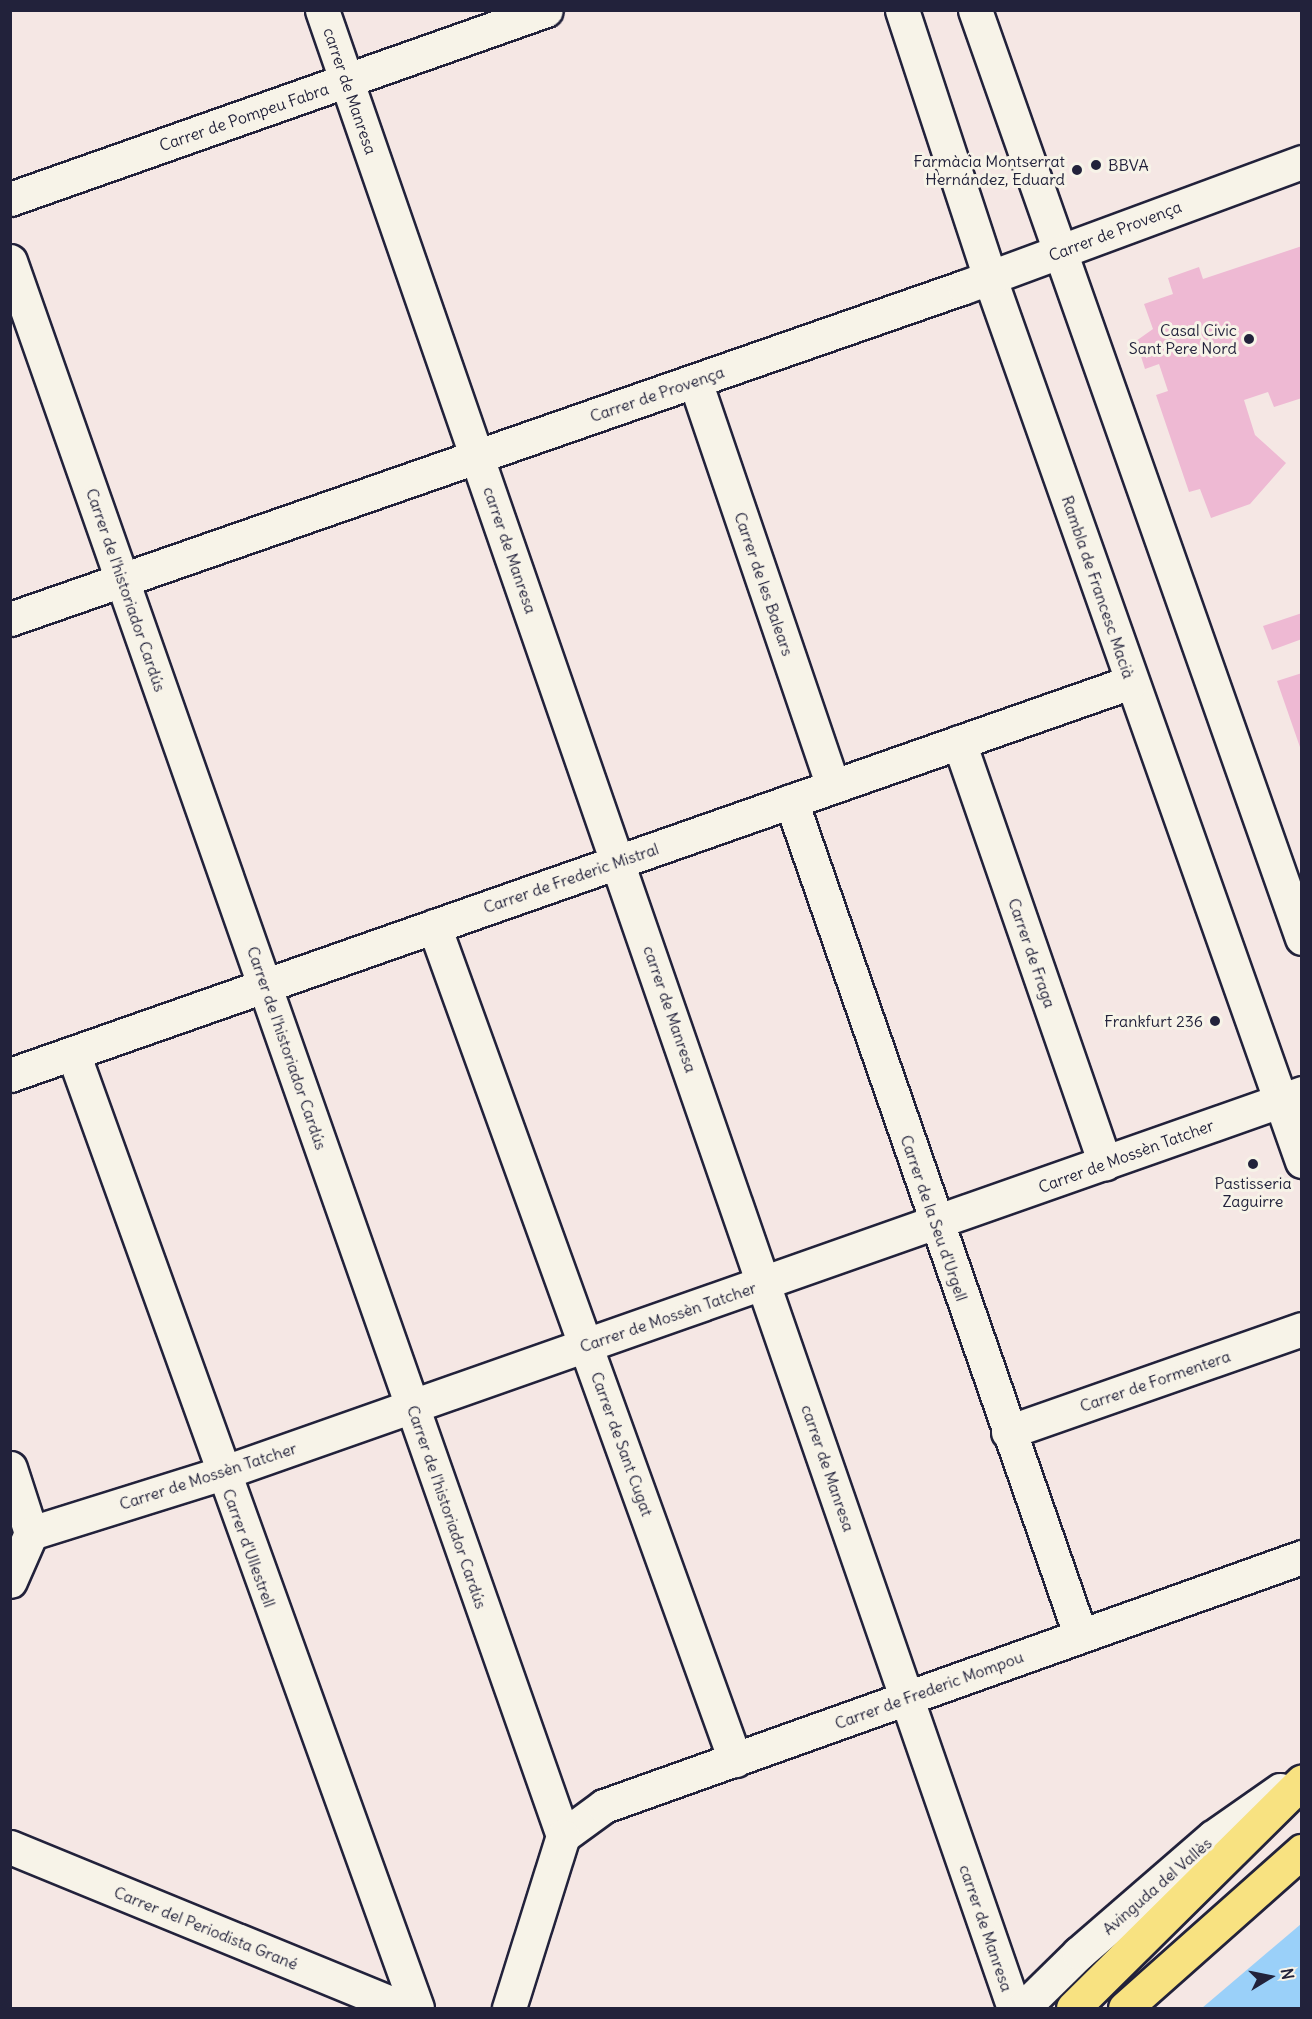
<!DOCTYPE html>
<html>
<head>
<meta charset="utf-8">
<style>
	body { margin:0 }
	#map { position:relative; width:1312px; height:2019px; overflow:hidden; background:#f5e7e4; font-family:Delius,sans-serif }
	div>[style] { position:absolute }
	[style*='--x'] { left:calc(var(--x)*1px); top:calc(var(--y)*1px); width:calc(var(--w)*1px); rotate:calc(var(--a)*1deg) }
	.water>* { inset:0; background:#9ad0f9 }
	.building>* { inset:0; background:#eeb9d3 }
	.roads { filter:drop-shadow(2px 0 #22223b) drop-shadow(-2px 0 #22223b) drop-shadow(0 2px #22223b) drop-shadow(0 -2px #22223b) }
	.minor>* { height:33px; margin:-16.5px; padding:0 16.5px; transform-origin:16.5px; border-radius:16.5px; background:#f7f3e8 }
	.major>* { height:33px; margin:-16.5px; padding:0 16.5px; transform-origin:16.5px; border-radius:16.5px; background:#f8e281 }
	.dots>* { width:16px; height:16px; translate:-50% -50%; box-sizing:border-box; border:3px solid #f7f3e8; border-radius:50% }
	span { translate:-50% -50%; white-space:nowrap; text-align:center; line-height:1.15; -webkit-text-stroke:6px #f7f3e8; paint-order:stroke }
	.street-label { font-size:16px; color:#22223b }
	.poi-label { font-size:16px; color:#22223b }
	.right { translate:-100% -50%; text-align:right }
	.left { translate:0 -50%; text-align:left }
	.frame { position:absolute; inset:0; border:12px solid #22223b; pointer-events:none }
	.north { position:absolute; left:1240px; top:1947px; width:60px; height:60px; -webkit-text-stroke:4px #f7f3e8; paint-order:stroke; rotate:80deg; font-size:16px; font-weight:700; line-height:24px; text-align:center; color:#22223b }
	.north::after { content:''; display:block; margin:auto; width:21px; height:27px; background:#22223b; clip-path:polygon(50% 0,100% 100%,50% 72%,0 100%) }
</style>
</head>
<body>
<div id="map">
	<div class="water">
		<i style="clip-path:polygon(1301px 1924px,1301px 2008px,1202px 2008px)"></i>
	</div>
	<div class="building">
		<i style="clip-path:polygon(1302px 246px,1302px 398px,1274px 407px,1268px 392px,1244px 400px,1255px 435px,1286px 463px,1250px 504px,1211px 518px,1200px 489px,1189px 492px,1156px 395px,1168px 391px,1159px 364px,1145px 369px,1136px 341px,1153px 329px,1144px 304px,1173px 294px,1168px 278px,1199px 267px,1203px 279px)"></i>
		<i style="clip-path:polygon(1302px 613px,1302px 639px,1272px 650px,1263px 626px)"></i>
		<i style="clip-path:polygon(1302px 673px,1302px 750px,1301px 750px,1277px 681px)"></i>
	</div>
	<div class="roads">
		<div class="minor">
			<i style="--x:322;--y:10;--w:2114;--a:70.9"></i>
			<i style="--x:902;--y:10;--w:295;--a:71.8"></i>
			<i style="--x:994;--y:290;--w:924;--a:70.53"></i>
			<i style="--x:975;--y:10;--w:984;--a:70.59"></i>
			<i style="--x:10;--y:199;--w:568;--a:-19.42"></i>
			<i style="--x:10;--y:261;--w:1669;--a:70.65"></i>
			<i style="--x:695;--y:381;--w:428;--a:71.2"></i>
			<i style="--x:10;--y:619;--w:1010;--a:-19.19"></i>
			<i style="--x:964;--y:287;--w:360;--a:-20.3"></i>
			<i style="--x:959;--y:742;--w:446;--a:70.9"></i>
			<i style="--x:791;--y:801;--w:882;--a:70.87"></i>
			<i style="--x:434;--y:926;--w:887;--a:70.15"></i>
			<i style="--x:73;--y:1053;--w:1015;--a:70.19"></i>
			<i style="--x:10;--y:1075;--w:1188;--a:-19.32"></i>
			<i style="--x:1008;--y:1432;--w:312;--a:-19.3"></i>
			<i style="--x:10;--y:1468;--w:68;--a:72.1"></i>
			<i style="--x:31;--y:1533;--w:200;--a:-17.4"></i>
			<i style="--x:222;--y:1473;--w:1145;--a:-19.38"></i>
			<i style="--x:10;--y:1581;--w:52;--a:-66.4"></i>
			<i style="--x:563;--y:1836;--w:51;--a:-36.2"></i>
			<i style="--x:604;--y:1806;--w:741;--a:-19.63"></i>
			<i style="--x:10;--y:1847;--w:424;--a:22.3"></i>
			<i style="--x:509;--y:2008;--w:180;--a:-72.6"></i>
			<i style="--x:1023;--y:2008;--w:78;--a:-44.5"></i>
			<i style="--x:1079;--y:1953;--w:177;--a:-40.9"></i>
			<i style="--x:1213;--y:1837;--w:82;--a:-35"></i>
		</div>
		<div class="major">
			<i style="--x:1073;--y:2008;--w:322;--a:-44.7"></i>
			<i style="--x:1125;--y:2008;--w:237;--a:-41.6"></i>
		</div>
	</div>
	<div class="dots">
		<i style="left:1096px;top:165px;background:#22223b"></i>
		<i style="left:1077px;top:170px;background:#22223b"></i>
		<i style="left:1249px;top:339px;background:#22223b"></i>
		<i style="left:1215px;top:1021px;background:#22223b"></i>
		<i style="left:1253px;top:1164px;background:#22223b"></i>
	</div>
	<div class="street-label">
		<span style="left:350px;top:91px;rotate:71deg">carrer de Manresa</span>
		<span style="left:244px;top:117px;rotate:-19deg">Carrer de Pompeu Fabra</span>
		<span style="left:1115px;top:231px;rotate:-21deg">Carrer de Provença</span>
		<span style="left:657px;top:394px;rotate:-19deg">Carrer de Provença</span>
		<span style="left:510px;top:550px;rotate:71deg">carrer de Manresa</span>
		<span style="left:764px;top:584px;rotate:71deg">Carrer de les Balears</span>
		<span style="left:1098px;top:587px;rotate:71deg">Rambla de Francesc Macià</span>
		<span style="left:126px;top:590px;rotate:71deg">Carrer de l'historiador Cardús</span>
		<span style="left:571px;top:878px;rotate:-19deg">Carrer de Frederic Mistral</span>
		<span style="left:1032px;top:953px;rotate:71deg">Carrer de Fraga</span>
		<span style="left:670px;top:1009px;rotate:71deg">carrer de Manresa</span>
		<span style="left:287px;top:1048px;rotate:71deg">Carrer de l'historiador Cardús</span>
		<span style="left:1126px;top:1156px;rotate:-20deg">Carrer de Mossèn Tatcher</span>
		<span style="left:934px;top:1218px;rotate:71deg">Carrer de la Seu d'Urgell</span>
		<span style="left:668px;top:1317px;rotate:-19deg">Carrer de Mossèn Tatcher</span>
		<span style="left:1155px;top:1381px;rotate:-19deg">Carrer de Formentera</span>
		<span style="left:622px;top:1444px;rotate:70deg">Carrer de Sant Cugat</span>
		<span style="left:828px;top:1468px;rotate:71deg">carrer de Manresa</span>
		<span style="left:208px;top:1476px;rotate:-18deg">Carrer de Mossèn Tatcher</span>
		<span style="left:447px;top:1507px;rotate:71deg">Carrer de l'historiador Cardús</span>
		<span style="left:249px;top:1548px;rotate:70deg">Carrer d'Ullestrell</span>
		<span style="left:929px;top:1690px;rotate:-20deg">Carrer de Frederic Mompou</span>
		<span style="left:1157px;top:1886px;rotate:-41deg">Avinguda del Vallès</span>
		<span style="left:206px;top:1928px;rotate:22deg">Carrer del Periodista Grané</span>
		<span style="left:986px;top:1928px;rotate:71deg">carrer de Manresa</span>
	</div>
	<div class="poi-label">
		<span class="right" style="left:1065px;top:170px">Farmàcia Montserrat<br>Hernández, Eduard</span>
		<span class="left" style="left:1108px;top:165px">BBVA</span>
		<span class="right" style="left:1237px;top:339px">Casal Civic<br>Sant Pere Nord</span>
		<span class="right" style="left:1203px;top:1021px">Frankfurt 236</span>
		<span style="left:1253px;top:1192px">Pastisseria<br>Zaguirre</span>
	</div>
	<div class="frame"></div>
	<div class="north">N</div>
</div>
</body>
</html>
